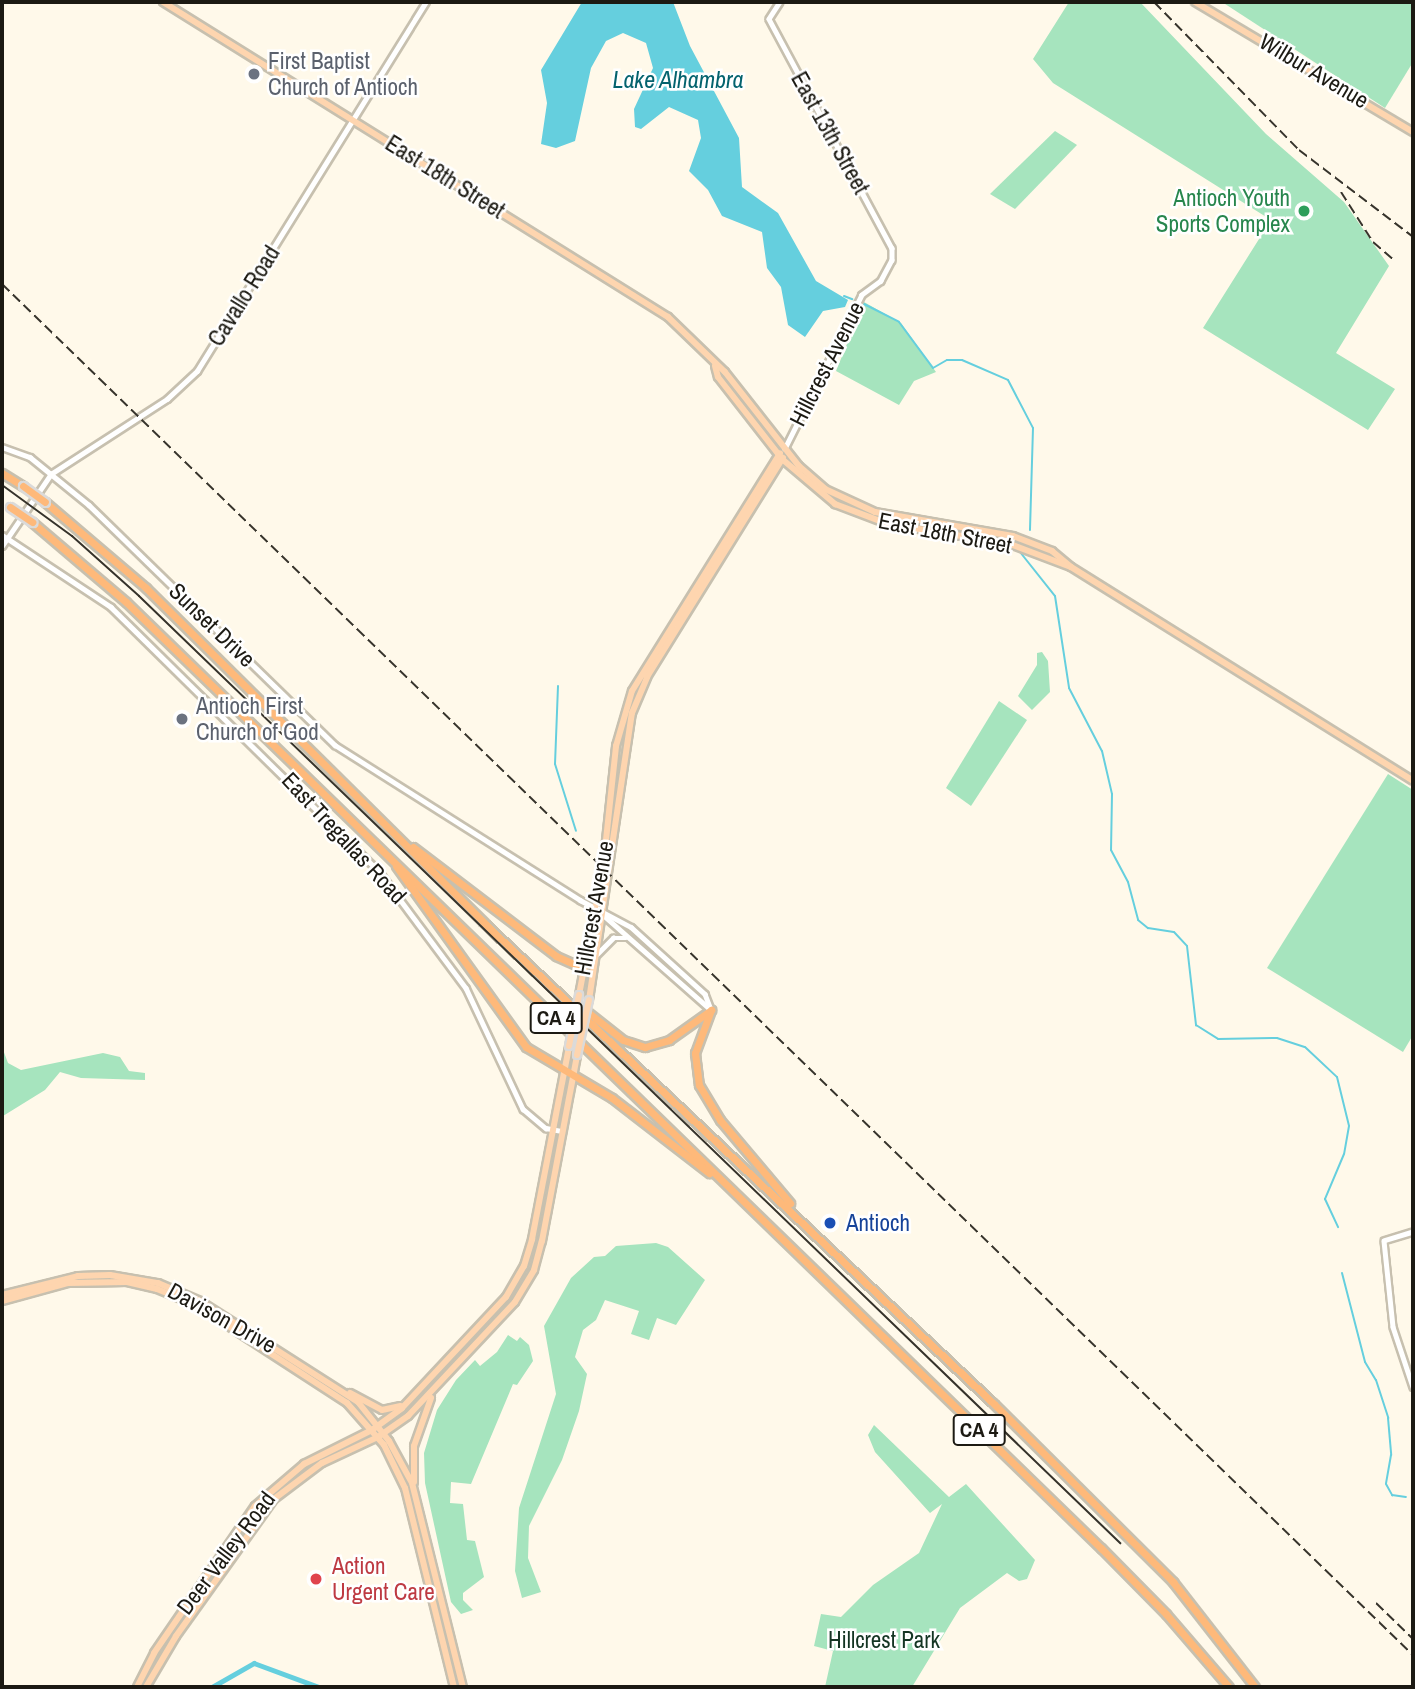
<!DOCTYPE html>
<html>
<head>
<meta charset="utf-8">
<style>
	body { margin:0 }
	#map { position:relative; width:1415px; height:1689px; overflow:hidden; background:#fff9ea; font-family:"Archivo Narrow",sans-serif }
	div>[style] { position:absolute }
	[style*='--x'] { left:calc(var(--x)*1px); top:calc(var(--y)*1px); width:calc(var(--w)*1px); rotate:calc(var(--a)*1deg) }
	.green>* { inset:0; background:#a6e4be }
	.water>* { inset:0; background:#65cfde }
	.stream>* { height:2px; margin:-1px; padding:0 1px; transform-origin:1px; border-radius:1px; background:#65cfde }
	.canal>* { height:4.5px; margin:-2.25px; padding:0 2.25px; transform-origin:2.25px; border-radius:2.25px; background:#65cfde }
	.roads { filter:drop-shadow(2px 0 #c7c0af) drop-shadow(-2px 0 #c7c0af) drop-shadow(0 2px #c7c0af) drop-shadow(0 -2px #c7c0af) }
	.minor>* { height:4.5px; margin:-2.25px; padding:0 2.25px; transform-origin:2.25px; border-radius:2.25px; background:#fff }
	.major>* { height:6px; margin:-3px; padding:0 3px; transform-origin:3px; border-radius:3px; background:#fed5af }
	.highway>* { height:7px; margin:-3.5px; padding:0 3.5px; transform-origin:3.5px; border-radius:3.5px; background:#feb97a }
	.tram>* { height:2px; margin:-1px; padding:0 1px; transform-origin:1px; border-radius:1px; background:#36332b }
	.rail>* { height:2px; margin-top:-1px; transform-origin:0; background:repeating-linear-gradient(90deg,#36332b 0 10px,transparent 0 15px) }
	.bridges { filter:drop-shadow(2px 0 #dbdad9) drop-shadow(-2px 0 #dbdad9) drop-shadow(0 2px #dbdad9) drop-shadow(0 -2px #dbdad9) }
	.major-bridge>* { height:6px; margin:-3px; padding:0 3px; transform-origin:3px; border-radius:3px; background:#fed5af }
	.highway-bridge>* { height:7px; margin:-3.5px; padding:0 3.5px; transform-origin:3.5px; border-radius:3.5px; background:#feb97a }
	.dots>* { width:19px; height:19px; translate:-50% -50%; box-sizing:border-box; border:4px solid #fff; border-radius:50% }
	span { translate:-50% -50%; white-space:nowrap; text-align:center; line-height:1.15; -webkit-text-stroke:5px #fff; paint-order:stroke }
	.shield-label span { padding:2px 5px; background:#fff; border:2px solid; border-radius:5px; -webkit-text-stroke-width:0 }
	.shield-label { font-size:21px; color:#1c1a13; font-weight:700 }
	.worship-label { font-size:23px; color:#5b616d }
	.left { translate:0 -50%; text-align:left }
	.street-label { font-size:23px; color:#1c1a13 }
	.leisure-label { font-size:23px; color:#27864d }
	.right { translate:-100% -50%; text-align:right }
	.transit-label { font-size:23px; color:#164399 }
	.health-label { font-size:23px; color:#be3a42 }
	.park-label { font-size:23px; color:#143523 }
	.water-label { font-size:24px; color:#04636e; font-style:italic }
	.frame { position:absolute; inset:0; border:4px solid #1c1a13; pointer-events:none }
</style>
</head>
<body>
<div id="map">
	<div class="green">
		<i style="clip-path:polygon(1069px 2px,1140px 2px,1266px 134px,1344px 202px,1389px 266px,1336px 353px,1395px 389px,1368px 430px,1203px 328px,1271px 220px,1053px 83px,1033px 59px)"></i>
		<i style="clip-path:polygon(1222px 2px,1413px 2px,1413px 62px,1385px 108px)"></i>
		<i style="clip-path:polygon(1055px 131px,1077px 145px,1015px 209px,990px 194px)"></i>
		<i style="clip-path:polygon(864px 302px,901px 323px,936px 372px,914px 381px,899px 405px,836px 371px)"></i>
		<i style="clip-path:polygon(1042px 652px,1048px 661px,1050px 692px,1032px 710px,1018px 696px,1037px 665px,1037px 653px)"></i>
		<i style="clip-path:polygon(999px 701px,1027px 720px,971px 806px,946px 788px)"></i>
		<i style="clip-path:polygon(1388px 774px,1413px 790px,1413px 1035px,1403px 1052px,1267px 968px)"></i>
		<i style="clip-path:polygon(2px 1047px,8px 1063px,21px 1070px,103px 1053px,120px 1057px,129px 1071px,145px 1073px,145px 1080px,81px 1078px,60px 1072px,45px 1090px,3px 1116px)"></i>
		<i style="clip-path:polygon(656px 1243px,668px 1247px,705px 1280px,676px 1325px,657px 1318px,649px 1340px,631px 1334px,639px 1311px,605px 1300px,596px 1320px,583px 1330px,575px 1357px,587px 1374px,579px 1411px,562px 1460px,529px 1526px,528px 1558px,541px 1592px,522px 1598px,515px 1571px,519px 1508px,556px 1394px,544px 1326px,571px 1278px,594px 1257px,605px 1256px,616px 1246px)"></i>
		<i style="clip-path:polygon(508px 1335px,517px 1341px,520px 1337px,529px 1345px,533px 1361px,517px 1385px,513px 1384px,471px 1484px,451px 1482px,450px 1503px,463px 1504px,467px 1540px,475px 1541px,484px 1577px,463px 1593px,463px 1600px,473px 1610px,461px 1614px,451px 1602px,425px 1483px,424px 1453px,437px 1410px,456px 1380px,475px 1360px,480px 1366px,497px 1352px)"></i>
		<i style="clip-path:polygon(874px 1425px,949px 1497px,966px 1484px,1035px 1560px,1027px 1579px,1019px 1581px,1007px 1573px,960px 1608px,912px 1687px,825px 1687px,833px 1651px,814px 1646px,821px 1614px,841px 1617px,873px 1585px,919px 1553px,942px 1504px,930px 1513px,875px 1452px,868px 1435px)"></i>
	</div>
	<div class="water">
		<i style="clip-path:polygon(582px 2px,673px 2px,690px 46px,739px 138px,742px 187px,778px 213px,816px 281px,848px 300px,845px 307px,823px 311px,805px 337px,788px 325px,781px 287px,767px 268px,762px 232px,722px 216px,708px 190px,689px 171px,701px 138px,698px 120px,669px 107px,641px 129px,635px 127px,634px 109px,653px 68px,646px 43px,623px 33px,606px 41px,591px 68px,575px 141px,556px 148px,541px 144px,547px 103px,541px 70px)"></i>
	</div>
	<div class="stream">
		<i style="--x:844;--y:296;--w:9;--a:21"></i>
		<i style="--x:864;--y:304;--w:39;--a:27"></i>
		<i style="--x:899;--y:322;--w:57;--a:53.5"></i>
		<i style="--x:933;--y:368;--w:16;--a:-30"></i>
		<i style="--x:947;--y:360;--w:15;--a:0"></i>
		<i style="--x:962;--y:360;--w:50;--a:23.5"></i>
		<i style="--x:1008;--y:380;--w:54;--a:62.5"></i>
		<i style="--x:1033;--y:428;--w:102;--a:91.7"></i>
		<i style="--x:1020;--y:552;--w:56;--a:51.5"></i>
		<i style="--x:1055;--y:596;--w:93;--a:81.3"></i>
		<i style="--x:1069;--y:688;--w:71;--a:62.4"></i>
		<i style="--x:1102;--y:751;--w:44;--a:76.9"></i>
		<i style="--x:1112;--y:794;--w:56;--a:91"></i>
		<i style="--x:1111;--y:850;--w:36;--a:62"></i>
		<i style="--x:1128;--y:882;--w:39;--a:75"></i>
		<i style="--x:1138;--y:920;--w:13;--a:39"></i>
		<i style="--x:1148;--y:928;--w:26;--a:9"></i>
		<i style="--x:1174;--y:932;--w:19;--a:47"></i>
		<i style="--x:1187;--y:946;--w:80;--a:83.5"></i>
		<i style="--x:1196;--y:1025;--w:26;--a:32"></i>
		<i style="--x:1218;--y:1039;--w:59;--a:-1"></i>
		<i style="--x:1277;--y:1038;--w:29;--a:18"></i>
		<i style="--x:1305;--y:1047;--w:44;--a:43.2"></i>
		<i style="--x:1337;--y:1077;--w:50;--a:76.2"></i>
		<i style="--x:1349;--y:1126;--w:28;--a:100"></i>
		<i style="--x:1344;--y:1154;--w:49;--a:112.9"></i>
		<i style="--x:1325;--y:1199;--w:31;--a:65"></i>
		<i style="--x:558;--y:686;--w:78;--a:92.2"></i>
		<i style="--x:555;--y:764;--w:70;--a:72.6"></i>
		<i style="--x:1342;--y:1273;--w:92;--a:75.5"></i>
		<i style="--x:1365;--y:1362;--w:21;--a:59"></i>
		<i style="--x:1376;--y:1380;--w:40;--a:72"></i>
		<i style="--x:1388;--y:1418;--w:37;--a:85"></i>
		<i style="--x:1391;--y:1455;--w:29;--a:100"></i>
		<i style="--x:1386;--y:1484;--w:13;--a:61"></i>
		<i style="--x:1392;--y:1495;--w:14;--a:8"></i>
	</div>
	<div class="canal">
		<i style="--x:212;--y:1687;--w:48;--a:-29.7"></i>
		<i style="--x:254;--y:1663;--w:69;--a:20.3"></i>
	</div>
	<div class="roads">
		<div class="minor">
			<i style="--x:780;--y:2;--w:20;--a:123"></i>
			<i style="--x:769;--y:19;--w:260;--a:61.8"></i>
			<i style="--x:892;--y:248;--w:12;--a:90"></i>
			<i style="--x:892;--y:260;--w:24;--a:118"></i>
			<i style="--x:881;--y:281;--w:24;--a:144"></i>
			<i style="--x:862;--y:295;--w:172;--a:116.6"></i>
			<i style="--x:2;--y:447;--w:30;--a:20"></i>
			<i style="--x:30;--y:457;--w:76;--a:39.1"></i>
			<i style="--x:89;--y:505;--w:344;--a:44.3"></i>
			<i style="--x:335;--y:745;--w:290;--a:32.3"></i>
			<i style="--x:580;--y:900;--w:58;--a:27.9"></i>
			<i style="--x:631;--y:927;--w:100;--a:42.2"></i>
			<i style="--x:705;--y:994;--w:17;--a:69"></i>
			<i style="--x:2;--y:535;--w:131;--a:33.4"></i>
			<i style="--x:111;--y:607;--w:375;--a:44.6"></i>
			<i style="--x:378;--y:870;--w:147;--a:53.3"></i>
			<i style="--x:466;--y:988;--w:134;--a:64.8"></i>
			<i style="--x:523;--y:1109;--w:30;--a:40"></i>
			<i style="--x:546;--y:1128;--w:16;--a:11"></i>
			<i style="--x:2;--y:546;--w:87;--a:-55.8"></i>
			<i style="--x:51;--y:474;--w:138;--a:-32.9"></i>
			<i style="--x:167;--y:399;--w:41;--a:-43"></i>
			<i style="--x:197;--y:371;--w:434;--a:-58.2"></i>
			<i style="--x:601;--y:913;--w:147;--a:41.4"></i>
			<i style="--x:597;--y:954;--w:23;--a:-45"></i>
			<i style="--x:613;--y:938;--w:13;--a:0"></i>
			<i style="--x:1413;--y:1232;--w:30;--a:163"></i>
			<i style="--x:1384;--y:1241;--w:86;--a:84"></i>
			<i style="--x:1393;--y:1327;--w:63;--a:71.6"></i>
		</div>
		<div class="major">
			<i style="--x:163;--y:2;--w:595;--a:31.95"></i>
			<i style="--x:668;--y:317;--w:79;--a:44"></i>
			<i style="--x:725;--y:372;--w:120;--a:51.8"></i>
			<i style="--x:799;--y:466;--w:35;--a:41"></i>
			<i style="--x:825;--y:489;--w:55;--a:24.7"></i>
			<i style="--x:875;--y:512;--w:140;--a:9.9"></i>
			<i style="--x:1013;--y:536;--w:42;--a:21"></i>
			<i style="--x:1052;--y:551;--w:25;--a:40"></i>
			<i style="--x:1195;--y:2;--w:254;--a:30.8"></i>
			<i style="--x:715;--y:366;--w:11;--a:75"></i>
			<i style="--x:718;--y:377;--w:104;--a:52"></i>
			<i style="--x:782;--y:459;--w:70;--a:40.3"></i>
			<i style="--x:835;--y:504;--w:57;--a:20.7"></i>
			<i style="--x:888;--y:524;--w:124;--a:9.3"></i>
			<i style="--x:1010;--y:544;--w:65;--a:20.7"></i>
			<i style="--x:1071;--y:567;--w:403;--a:32"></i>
			<i style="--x:579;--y:995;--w:129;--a:-79.3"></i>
			<i style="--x:603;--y:868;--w:123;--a:-83.9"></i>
			<i style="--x:616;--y:746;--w:57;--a:-73.8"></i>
			<i style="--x:632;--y:691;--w:280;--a:-58.1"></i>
			<i style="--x:589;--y:1000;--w:290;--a:-81.5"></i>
			<i style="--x:632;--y:713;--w:39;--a:-67"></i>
			<i style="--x:647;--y:677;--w:258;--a:-58.2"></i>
			<i style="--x:2;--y:1295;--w:78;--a:-14"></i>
			<i style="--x:78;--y:1276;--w:32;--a:-2"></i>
			<i style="--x:110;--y:1275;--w:49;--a:9.5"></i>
			<i style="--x:158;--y:1283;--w:46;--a:23.2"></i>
			<i style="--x:200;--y:1301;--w:188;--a:32.6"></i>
			<i style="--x:358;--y:1402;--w:50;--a:51.5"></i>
			<i style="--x:389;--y:1441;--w:48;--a:61.3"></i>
			<i style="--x:412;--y:1483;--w:210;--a:76"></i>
			<i style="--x:2;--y:1301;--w:68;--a:-15.3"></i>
			<i style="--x:68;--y:1283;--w:59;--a:-1"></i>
			<i style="--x:127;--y:1282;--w:31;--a:13"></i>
			<i style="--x:157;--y:1289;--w:42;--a:22.3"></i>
			<i style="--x:196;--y:1305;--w:180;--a:33"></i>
			<i style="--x:347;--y:1403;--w:56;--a:48.6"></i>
			<i style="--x:384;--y:1445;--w:48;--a:64"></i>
			<i style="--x:405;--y:1488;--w:205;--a:76.2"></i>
			<i style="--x:350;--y:1393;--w:36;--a:28"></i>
			<i style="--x:382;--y:1410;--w:19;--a:-12"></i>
			<i style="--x:414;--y:1482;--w:36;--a:-90"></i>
			<i style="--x:414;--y:1446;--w:51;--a:-70.5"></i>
			<i style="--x:137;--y:1687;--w:38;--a:-63"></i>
			<i style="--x:154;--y:1653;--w:178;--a:-55.5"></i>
			<i style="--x:255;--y:1506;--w:65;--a:-40.6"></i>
			<i style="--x:304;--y:1464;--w:76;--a:-26.6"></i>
			<i style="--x:372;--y:1430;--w:37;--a:-36"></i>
			<i style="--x:402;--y:1408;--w:152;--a:-46.9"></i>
			<i style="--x:506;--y:1297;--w:36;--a:-60"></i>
			<i style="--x:524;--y:1266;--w:28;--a:-73"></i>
			<i style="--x:532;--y:1239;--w:197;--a:-79.1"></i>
			<i style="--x:146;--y:1687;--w:59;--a:-59.5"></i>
			<i style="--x:176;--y:1636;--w:168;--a:-54.4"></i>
			<i style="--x:274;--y:1499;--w:60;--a:-36.9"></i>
			<i style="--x:322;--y:1463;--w:62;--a:-24.9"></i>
			<i style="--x:378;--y:1437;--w:37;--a:-35"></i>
			<i style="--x:408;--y:1416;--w:156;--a:-46.8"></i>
			<i style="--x:515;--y:1302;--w:37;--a:-59"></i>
			<i style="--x:534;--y:1270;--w:30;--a:-75"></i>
			<i style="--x:542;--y:1241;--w:189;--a:-79.3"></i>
		</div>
		<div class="highway">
			<i style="--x:2;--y:473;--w:25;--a:32"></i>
			<i style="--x:45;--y:502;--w:133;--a:40.4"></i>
			<i style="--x:146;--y:588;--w:476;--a:44.7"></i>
			<i style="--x:484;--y:923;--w:700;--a:43.32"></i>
			<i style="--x:993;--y:1403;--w:254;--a:44.8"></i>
			<i style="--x:1173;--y:1582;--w:133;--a:52"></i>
			<i style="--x:32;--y:522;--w:123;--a:40.4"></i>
			<i style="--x:126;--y:602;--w:1359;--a:44.14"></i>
			<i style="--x:1101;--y:1548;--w:93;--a:45.4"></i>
			<i style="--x:1166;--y:1614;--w:96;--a:49.2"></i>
			<i style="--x:413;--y:847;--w:180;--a:37.3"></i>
			<i style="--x:556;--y:956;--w:30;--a:24"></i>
			<i style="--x:396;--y:866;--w:223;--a:54.3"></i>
			<i style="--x:526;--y:1047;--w:100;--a:30.7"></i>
			<i style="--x:612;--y:1098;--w:123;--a:37.7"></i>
			<i style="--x:585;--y:1010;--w:48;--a:38.3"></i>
			<i style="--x:623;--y:1040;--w:23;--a:18"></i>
			<i style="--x:645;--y:1047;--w:25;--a:-16"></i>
			<i style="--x:669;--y:1040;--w:52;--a:-35.5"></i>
			<i style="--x:711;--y:1010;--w:46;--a:110.4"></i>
			<i style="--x:695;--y:1053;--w:32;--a:83"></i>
			<i style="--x:699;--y:1085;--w:41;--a:59"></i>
			<i style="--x:720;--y:1120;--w:109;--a:49.9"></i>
		</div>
	</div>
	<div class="tram">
		<i style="--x:2;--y:485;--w:87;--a:36.1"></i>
		<i style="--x:72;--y:536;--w:90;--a:41.8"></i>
		<i style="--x:139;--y:596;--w:1364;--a:43.99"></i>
	</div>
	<div class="rail">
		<i style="--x:1154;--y:2;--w:207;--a:45.6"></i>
		<i style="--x:1299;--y:150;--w:143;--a:37.3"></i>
		<i style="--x:1341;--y:192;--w:59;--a:57.4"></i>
		<i style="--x:1373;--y:242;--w:28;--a:41"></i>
		<i style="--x:2;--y:284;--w:1967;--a:44.18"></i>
		<i style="--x:1376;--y:1603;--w:52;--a:44.2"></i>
	</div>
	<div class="bridges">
		<div class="major-bridge">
			<i style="--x:569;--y:1046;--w:52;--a:-78.9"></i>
			<i style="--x:577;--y:1055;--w:56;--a:-77.7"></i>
		</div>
		<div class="highway-bridge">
			<i style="--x:23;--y:486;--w:27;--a:36"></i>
			<i style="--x:10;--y:507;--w:27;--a:34"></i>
		</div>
	</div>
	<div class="dots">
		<i style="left:254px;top:74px;background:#6b7280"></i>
		<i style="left:1304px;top:211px;background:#2e9e5b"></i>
		<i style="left:182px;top:719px;background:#6b7280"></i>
		<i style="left:830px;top:1223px;background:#1a4fb4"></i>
		<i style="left:316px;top:1579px;background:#e0444e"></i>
	</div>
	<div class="shield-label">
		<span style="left:556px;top:1018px">CA 4</span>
		<span style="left:979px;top:1430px">CA 4</span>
	</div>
	<div class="worship-label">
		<span class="left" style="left:268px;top:74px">First Baptist<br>Church of Antioch</span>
		<span class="left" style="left:196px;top:719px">Antioch First<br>Church of God</span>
	</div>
	<div class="street-label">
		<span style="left:1314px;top:71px;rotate:31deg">Wilbur Avenue</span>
		<span style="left:830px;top:133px;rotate:61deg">East 13th Street</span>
		<span style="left:445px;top:177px;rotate:32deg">East 18th Street</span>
		<span style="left:244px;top:296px;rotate:-58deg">Cavallo Road</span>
		<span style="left:827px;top:364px;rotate:-63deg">Hillcrest Avenue</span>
		<span style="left:945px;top:533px;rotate:11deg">East 18th Street</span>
		<span style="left:212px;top:625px;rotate:44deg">Sunset Drive</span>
		<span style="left:344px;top:838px;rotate:47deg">East Tregallas Road</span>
		<span style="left:594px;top:908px;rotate:-80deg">Hillcrest Avenue</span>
		<span style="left:222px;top:1318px;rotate:29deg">Davison Drive</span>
		<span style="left:226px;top:1553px;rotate:-53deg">Deer Valley Road</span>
	</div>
	<div class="leisure-label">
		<span class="right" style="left:1290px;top:211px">Antioch Youth<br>Sports Complex</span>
	</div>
	<div class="transit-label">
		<span class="left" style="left:846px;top:1223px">Antioch</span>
	</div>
	<div class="health-label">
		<span class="left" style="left:332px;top:1579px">Action<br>Urgent Care</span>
	</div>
	<div class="park-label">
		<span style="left:884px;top:1640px">Hillcrest Park</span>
	</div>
	<div class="water-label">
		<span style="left:678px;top:80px">Lake Alhambra</span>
	</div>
	<div class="frame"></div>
</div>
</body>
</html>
